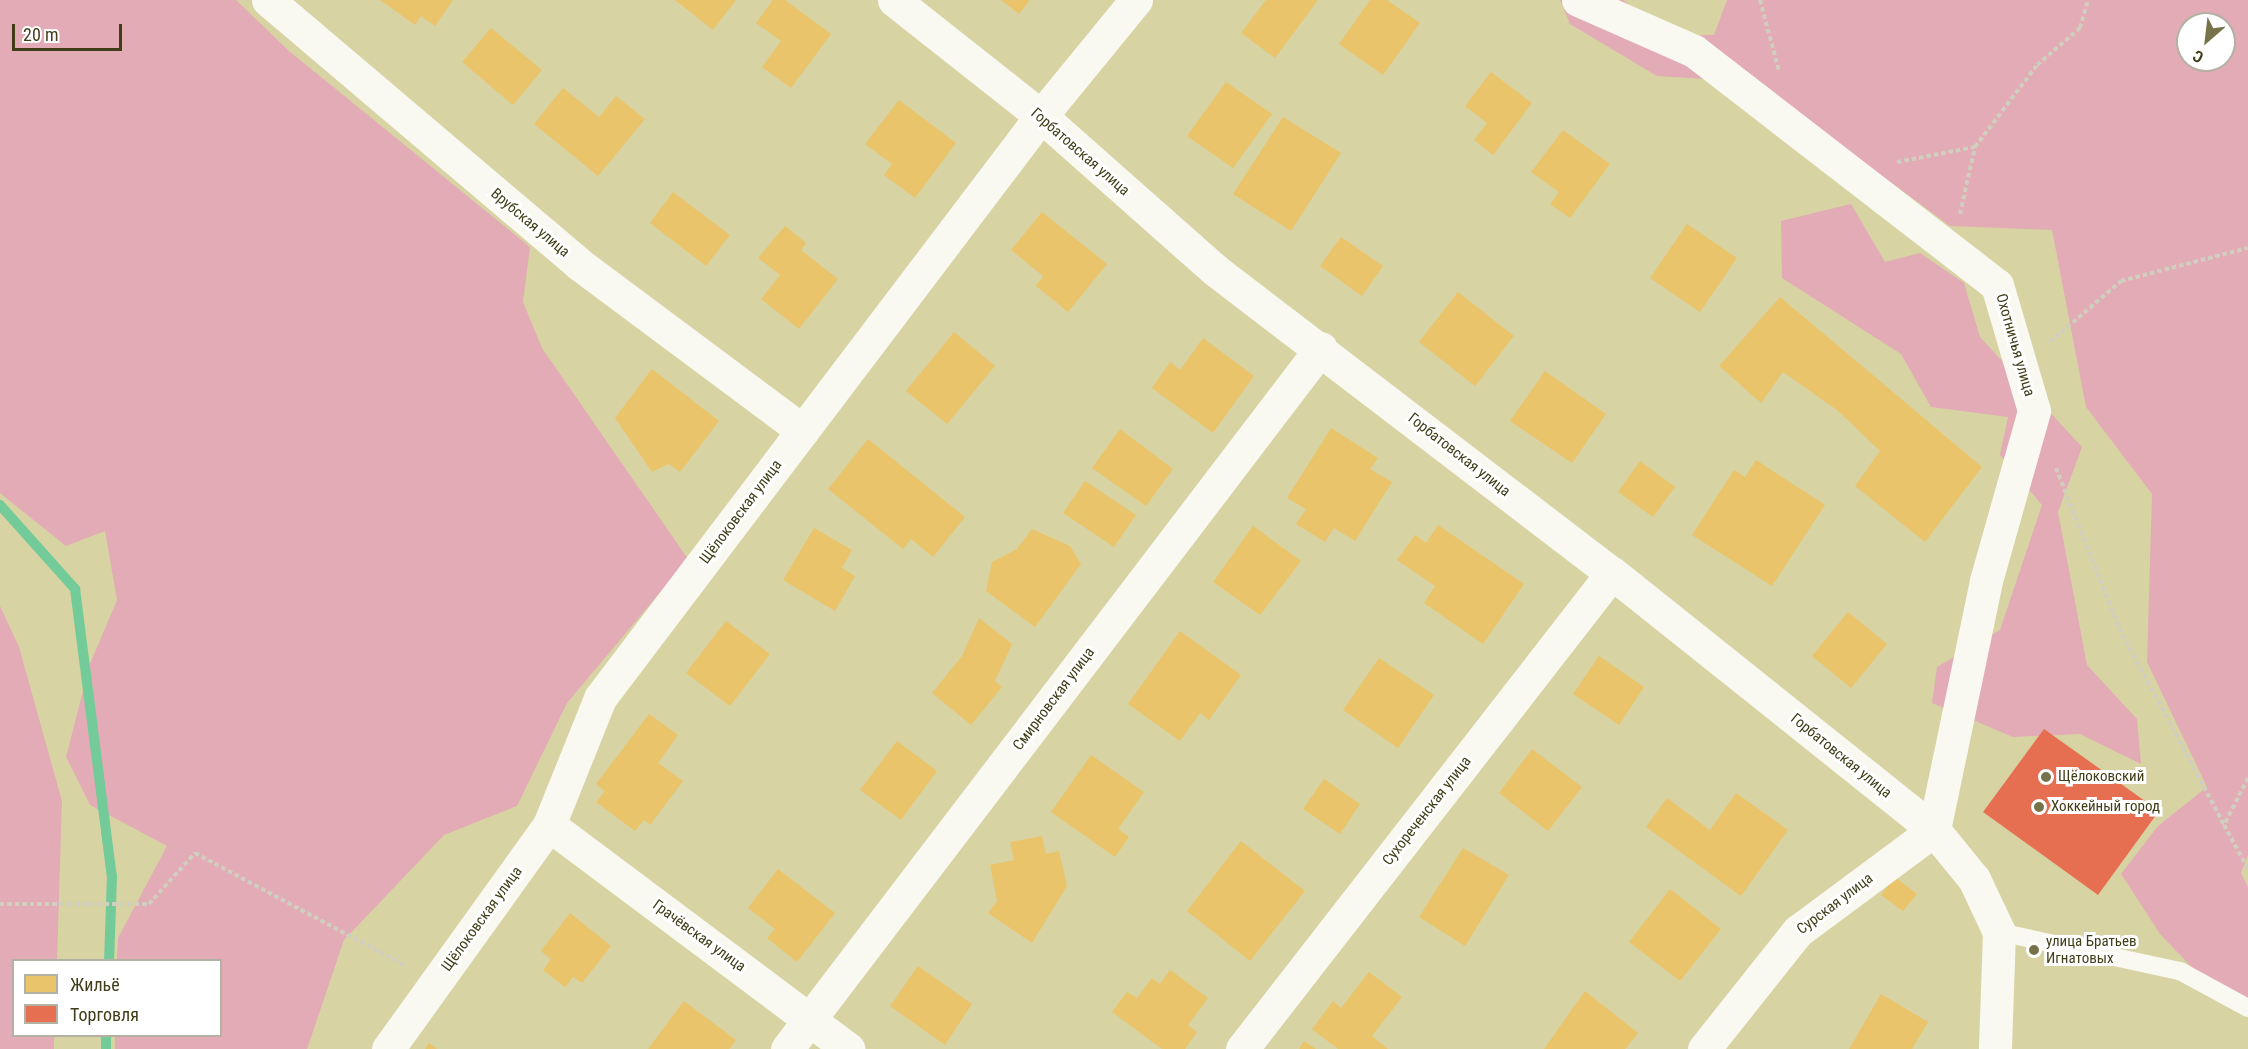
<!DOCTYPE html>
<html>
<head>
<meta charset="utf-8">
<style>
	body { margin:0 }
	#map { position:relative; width:2248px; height:1049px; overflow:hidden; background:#d8d3a3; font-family:"Roboto Condensed",sans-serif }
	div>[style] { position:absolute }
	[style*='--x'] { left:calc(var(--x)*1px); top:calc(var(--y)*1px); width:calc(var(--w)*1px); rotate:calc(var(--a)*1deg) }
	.forest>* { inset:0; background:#e2abb6 }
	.homes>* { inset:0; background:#e9c46a }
	.shops>* { inset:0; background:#e76f51 }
	.stream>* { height:10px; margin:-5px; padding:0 5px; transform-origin:5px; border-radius:5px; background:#72cb98 }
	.path>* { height:4px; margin-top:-2px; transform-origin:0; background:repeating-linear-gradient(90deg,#d0cebf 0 4.5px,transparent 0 7.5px) }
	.lane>* { height:18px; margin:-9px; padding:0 9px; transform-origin:9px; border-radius:9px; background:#f9f8f1 }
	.street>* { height:33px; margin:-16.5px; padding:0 16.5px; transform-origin:16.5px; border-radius:16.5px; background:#f9f8f1 }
	.dots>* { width:16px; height:16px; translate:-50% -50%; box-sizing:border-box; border:3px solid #fff; border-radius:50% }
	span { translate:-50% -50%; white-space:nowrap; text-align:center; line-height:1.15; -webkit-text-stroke:6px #fff; paint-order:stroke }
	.street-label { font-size:15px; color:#413d18 }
	.poi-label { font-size:15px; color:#413d18 }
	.left { translate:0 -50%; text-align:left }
	.legend { position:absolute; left:12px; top:959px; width:210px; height:78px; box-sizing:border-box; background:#fff; border:2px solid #b3b1a3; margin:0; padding:8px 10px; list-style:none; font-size:18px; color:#413d18 }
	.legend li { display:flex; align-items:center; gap:12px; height:30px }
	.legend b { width:30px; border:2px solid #b3b1a3 }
	.north { position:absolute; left:2176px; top:12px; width:60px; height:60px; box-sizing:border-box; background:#fff; border:2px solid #b3b1a3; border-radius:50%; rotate:208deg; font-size:16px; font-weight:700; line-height:24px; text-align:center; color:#413d18 }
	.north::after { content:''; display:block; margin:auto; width:21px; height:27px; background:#767249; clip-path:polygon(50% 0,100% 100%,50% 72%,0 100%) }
	.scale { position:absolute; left:12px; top:24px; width:110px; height:27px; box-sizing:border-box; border:3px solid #413d18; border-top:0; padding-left:8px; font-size:18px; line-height:21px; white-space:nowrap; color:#413d18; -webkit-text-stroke:4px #fff; paint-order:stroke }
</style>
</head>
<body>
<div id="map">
	<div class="forest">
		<i style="clip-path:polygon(0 0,236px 0,289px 51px,530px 247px,523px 302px,542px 348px,688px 559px,567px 703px,517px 806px,444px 835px,344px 940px,307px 1049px,115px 1049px,115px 1036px,220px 1036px,220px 960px,117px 960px,118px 938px,167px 846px,90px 805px,66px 757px,90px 664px,117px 600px,105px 531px,66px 546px,0 493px)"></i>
		<i style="clip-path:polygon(evenodd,1560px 0,1623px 0,1667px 36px,1714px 35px,1727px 0,2248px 0,2248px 855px,2241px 873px,2248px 887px,2248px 1010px,2231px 1008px,2160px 934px,2121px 874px,2158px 826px,2207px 787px,2147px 662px,2152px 494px,2086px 407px,2052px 230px,1950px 226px,1755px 82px,1657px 76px,1570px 24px,1560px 0,2188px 24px,2224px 24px,2224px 60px,2188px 60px,2188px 24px)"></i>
		<i style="clip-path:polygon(1851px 204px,1885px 262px,1920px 253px,1964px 283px,1980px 337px,2082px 447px,2058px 512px,2087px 665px,2137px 719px,2141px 764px,2080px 734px,2013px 737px,1932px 703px,1937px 667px,2000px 630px,2042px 505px,2000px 455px,2008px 417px,1931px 407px,1901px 354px,1782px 278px,1781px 221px)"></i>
		<i style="clip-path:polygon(0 606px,19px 647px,62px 801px,57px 960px,14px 960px,14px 1036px,54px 1036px,54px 1049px,0 1049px)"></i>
	</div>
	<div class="homes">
		<i style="clip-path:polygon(380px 0,453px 0,435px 26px,421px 16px,415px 25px)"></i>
		<i style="clip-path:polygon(675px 0,736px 0,713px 30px)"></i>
		<i style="clip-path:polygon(773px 0,785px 0,831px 34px,791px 88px,762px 67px,781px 41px,756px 23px)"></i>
		<i style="clip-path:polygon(1001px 0,1030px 0,1019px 14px)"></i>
		<i style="clip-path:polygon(1266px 0,1318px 0,1275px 58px,1241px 33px)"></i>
		<i style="clip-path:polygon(1370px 0,1387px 0,1420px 23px,1383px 75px,1339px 44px)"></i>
		<i style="clip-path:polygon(491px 28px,542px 70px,513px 105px,462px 62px)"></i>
		<i style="clip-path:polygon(1491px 72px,1532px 103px,1493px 155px,1474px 140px,1487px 123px,1465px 106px)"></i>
		<i style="clip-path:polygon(1226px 82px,1272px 114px,1233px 168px,1187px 136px)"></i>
		<i style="clip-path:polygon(563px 88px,599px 117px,616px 96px,645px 119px,598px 176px,534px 124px)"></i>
		<i style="clip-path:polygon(899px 100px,956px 143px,915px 198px,884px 175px,892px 164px,865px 144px)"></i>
		<i style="clip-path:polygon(1283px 117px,1341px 153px,1291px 231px,1233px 194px)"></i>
		<i style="clip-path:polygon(1563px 130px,1610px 164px,1570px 218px,1550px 204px,1559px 192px,1531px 172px)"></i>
		<i style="clip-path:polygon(673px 192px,730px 235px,706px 266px,650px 223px)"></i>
		<i style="clip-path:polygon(1042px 212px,1107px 264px,1068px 312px,1036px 286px,1043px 276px,1011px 250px)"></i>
		<i style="clip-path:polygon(1687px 224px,1737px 258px,1700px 312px,1650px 278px)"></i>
		<i style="clip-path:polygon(785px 226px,806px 243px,801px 250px,838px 279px,799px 329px,761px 299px,780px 275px,758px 258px)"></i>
		<i style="clip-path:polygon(1341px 237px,1383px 266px,1362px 296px,1320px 266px)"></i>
		<i style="clip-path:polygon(1458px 292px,1514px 336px,1475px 386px,1419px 342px)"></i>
		<i style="clip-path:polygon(1780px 297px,1982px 467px,1925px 542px,1855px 486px,1880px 451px,1837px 410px,1783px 372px,1761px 403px,1719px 366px)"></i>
		<i style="clip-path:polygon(954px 332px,995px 366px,947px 424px,906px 391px)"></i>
		<i style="clip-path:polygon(1203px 338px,1254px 376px,1213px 433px,1152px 388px,1170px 362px,1180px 370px)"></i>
		<i style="clip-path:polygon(652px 369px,719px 421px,680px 472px,668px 464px,652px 472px,615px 418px)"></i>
		<i style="clip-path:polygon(1545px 371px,1606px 414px,1572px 463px,1510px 421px)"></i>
		<i style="clip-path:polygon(1331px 428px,1378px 458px,1370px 469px,1392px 482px,1355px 541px,1334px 528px,1325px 542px,1296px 524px,1306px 509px,1287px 498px)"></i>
		<i style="clip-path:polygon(1120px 429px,1173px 469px,1146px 506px,1092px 468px)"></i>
		<i style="clip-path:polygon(868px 439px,965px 517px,933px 557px,911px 539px,903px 549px,828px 489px)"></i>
		<i style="clip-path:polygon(1756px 460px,1825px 505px,1772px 586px,1692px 535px,1734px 470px,1745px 477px)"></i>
		<i style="clip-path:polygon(1640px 461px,1675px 487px,1653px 517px,1618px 492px)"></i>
		<i style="clip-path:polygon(1085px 481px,1136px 515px,1114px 547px,1063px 513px)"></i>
		<i style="clip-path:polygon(1438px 525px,1524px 584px,1483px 644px,1424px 603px,1435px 586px,1397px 560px,1415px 535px,1426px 543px)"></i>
		<i style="clip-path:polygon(1253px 526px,1301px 561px,1260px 615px,1213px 582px)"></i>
		<i style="clip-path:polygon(814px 528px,852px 550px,842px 568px,855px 576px,835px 611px,783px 580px)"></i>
		<i style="clip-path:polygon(1032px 529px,1070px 546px,1081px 564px,1035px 627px,986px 591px,992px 562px,1017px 549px)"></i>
		<i style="clip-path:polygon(1848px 612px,1887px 644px,1851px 688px,1812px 656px)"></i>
		<i style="clip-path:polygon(979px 618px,1012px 644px,995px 681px,1002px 687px,971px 725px,932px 693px,962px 656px)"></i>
		<i style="clip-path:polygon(726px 621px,770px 654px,730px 706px,686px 673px)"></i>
		<i style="clip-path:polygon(1180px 631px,1241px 675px,1209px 720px,1200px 713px,1180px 741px,1128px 704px)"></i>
		<i style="clip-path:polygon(1599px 656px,1644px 687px,1619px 725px,1573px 694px)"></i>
		<i style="clip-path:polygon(1379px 658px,1434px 695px,1398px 748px,1343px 710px)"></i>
		<i style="clip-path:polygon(649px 714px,678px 735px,658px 763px,683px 781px,650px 825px,644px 820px,635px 831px,596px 802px,605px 791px,596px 784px)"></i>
		<i style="clip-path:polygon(897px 741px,937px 771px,901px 820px,860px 790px)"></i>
		<i style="clip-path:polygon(1532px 749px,1582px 787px,1548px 831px,1499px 793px)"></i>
		<i style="clip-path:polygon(1091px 755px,1144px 792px,1118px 829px,1129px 837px,1115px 857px,1051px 812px)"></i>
		<i style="clip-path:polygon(1324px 779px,1360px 804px,1340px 834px,1303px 809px)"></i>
		<i style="clip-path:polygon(1736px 793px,1788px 830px,1741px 896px,1646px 827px,1667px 798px,1710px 830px)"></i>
		<i style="clip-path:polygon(1042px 836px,1046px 854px,1059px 851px,1067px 886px,1032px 943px,988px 913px,997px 901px,990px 865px,1014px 860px,1010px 842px)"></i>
		<i style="clip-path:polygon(1241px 841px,1305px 891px,1250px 961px,1187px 911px)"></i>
		<i style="clip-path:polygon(1463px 848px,1509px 875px,1465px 946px,1419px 917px)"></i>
		<i style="clip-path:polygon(778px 869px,835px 913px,797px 962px,767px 938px,775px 929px,748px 908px)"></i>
		<i style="clip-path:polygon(1895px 877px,1917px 894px,1903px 911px,1881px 895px)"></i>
		<i style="clip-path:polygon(1670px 889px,1721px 929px,1680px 981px,1629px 942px)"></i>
		<i style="clip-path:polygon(570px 913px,611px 946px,582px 983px,573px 977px,565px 987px,543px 970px,551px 959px,541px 951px)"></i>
		<i style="clip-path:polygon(918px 966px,972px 1004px,945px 1045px,890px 1006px)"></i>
		<i style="clip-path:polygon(1170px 970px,1208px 998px,1188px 1025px,1197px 1032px,1185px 1049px,1162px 1049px,1112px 1012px,1127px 992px,1137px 998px,1152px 978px,1160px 984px)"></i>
		<i style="clip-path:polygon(1369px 972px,1402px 997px,1372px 1036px,1388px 1049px,1338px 1049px,1312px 1029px,1333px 1001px,1341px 1008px)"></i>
		<i style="clip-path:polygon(1585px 991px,1638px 1033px,1625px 1049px,1544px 1049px)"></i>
		<i style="clip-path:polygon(1881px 994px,1928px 1022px,1912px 1049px,1849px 1049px)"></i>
		<i style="clip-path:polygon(684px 1001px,736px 1040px,729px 1049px,648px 1049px)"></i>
		<i style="clip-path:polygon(1304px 1041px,1316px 1049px,1299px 1049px)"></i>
		<i style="clip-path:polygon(429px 1043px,437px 1049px,425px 1049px)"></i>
	</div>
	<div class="shops">
		<i style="clip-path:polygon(2044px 729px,2159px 811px,2098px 895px,1983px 812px)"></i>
	</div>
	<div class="stream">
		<i style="--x:0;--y:505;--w:113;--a:48.2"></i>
		<i style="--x:75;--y:589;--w:289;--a:82.7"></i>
		<i style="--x:112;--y:876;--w:84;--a:92"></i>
		<i style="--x:106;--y:1049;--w:13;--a:-90"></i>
	</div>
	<div class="path">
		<i style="--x:1760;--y:0;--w:73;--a:75"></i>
		<i style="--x:1897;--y:162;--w:79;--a:-10.9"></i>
		<i style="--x:1975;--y:147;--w:103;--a:-52.9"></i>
		<i style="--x:2037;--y:65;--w:57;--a:-40.7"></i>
		<i style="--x:2080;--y:28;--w:29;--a:-74"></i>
		<i style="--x:1960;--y:214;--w:69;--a:-77.4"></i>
		<i style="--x:2050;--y:342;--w:94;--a:-40.7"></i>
		<i style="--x:2121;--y:281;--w:131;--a:-14.6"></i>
		<i style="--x:2056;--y:468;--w:172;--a:68.5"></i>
		<i style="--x:2119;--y:628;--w:223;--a:61.9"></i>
		<i style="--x:2248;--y:778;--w:53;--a:117.1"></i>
		<i style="--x:2224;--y:825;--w:50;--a:61.4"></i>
		<i style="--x:0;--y:904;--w:149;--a:0"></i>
		<i style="--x:149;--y:904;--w:69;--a:-48"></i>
		<i style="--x:195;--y:853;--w:237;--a:28.2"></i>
	</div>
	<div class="lane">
		<i style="--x:1999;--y:932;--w:185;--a:12.2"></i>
		<i style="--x:2180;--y:971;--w:77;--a:28.6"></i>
	</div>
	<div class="street">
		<i style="--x:268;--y:0;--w:408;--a:40.3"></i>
		<i style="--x:579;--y:264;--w:279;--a:36.7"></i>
		<i style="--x:894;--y:0;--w:187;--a:38.3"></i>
		<i style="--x:1041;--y:116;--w:232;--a:41.5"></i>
		<i style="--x:1215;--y:270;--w:499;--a:37.4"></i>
		<i style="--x:1612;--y:573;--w:412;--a:38.6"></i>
		<i style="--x:1934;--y:830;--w:63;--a:50.8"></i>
		<i style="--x:1974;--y:879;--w:59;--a:64.7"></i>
		<i style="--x:1999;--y:932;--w:117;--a:92"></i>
		<i style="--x:1578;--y:0;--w:127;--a:23.7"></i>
		<i style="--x:1694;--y:51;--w:383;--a:37.7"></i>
		<i style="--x:1997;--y:285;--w:131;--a:73.6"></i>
		<i style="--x:2034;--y:411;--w:177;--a:105.8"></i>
		<i style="--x:1986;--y:581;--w:254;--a:101.8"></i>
		<i style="--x:549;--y:825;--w:374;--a:36.8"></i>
		<i style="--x:388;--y:1049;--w:276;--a:-54.3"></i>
		<i style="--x:549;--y:825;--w:137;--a:-68.1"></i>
		<i style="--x:600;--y:698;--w:730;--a:-52.85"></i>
		<i style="--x:1041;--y:116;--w:150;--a:-50.7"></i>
		<i style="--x:787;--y:1049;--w:881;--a:-52.7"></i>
		<i style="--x:1242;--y:1049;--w:603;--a:-52.14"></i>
		<i style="--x:1704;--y:1049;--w:151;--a:-51.5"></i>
		<i style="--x:1798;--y:931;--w:169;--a:-36.6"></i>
	</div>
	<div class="dots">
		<i style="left:2046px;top:777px;background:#767249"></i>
		<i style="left:2039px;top:807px;background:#767249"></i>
		<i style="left:2034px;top:950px;background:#767249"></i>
	</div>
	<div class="street-label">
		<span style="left:1080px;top:152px;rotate:41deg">Горбатовская улица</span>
		<span style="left:530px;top:223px;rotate:40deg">Врубская улица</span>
		<span style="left:2015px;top:345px;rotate:74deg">Охотничья улица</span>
		<span style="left:1459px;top:455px;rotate:38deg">Горбатовская улица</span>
		<span style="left:741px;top:512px;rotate:-53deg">Щёлоковская улица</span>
		<span style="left:1054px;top:699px;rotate:-53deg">Смирновская улица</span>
		<span style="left:1841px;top:756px;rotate:39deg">Горбатовская улица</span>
		<span style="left:1427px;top:811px;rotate:-52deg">Сухореченская улица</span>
		<span style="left:1835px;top:904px;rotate:-37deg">Сурская улица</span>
		<span style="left:482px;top:919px;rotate:-54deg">Щёлоковская улица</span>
		<span style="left:699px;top:936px;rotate:36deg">Грачёвская улица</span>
	</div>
	<div class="poi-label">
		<span class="left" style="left:2058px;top:777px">Щёлоковский</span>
		<span class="left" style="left:2051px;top:807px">Хоккейный город</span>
		<span class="left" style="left:2046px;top:950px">улица Братьев<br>Игнатовых</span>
	</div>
	<ul class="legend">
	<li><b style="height:16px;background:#e9c46a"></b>Жильё</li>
	<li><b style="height:16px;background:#e76f51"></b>Торговля</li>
	</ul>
	<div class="north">С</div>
	<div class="scale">20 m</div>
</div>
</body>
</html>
